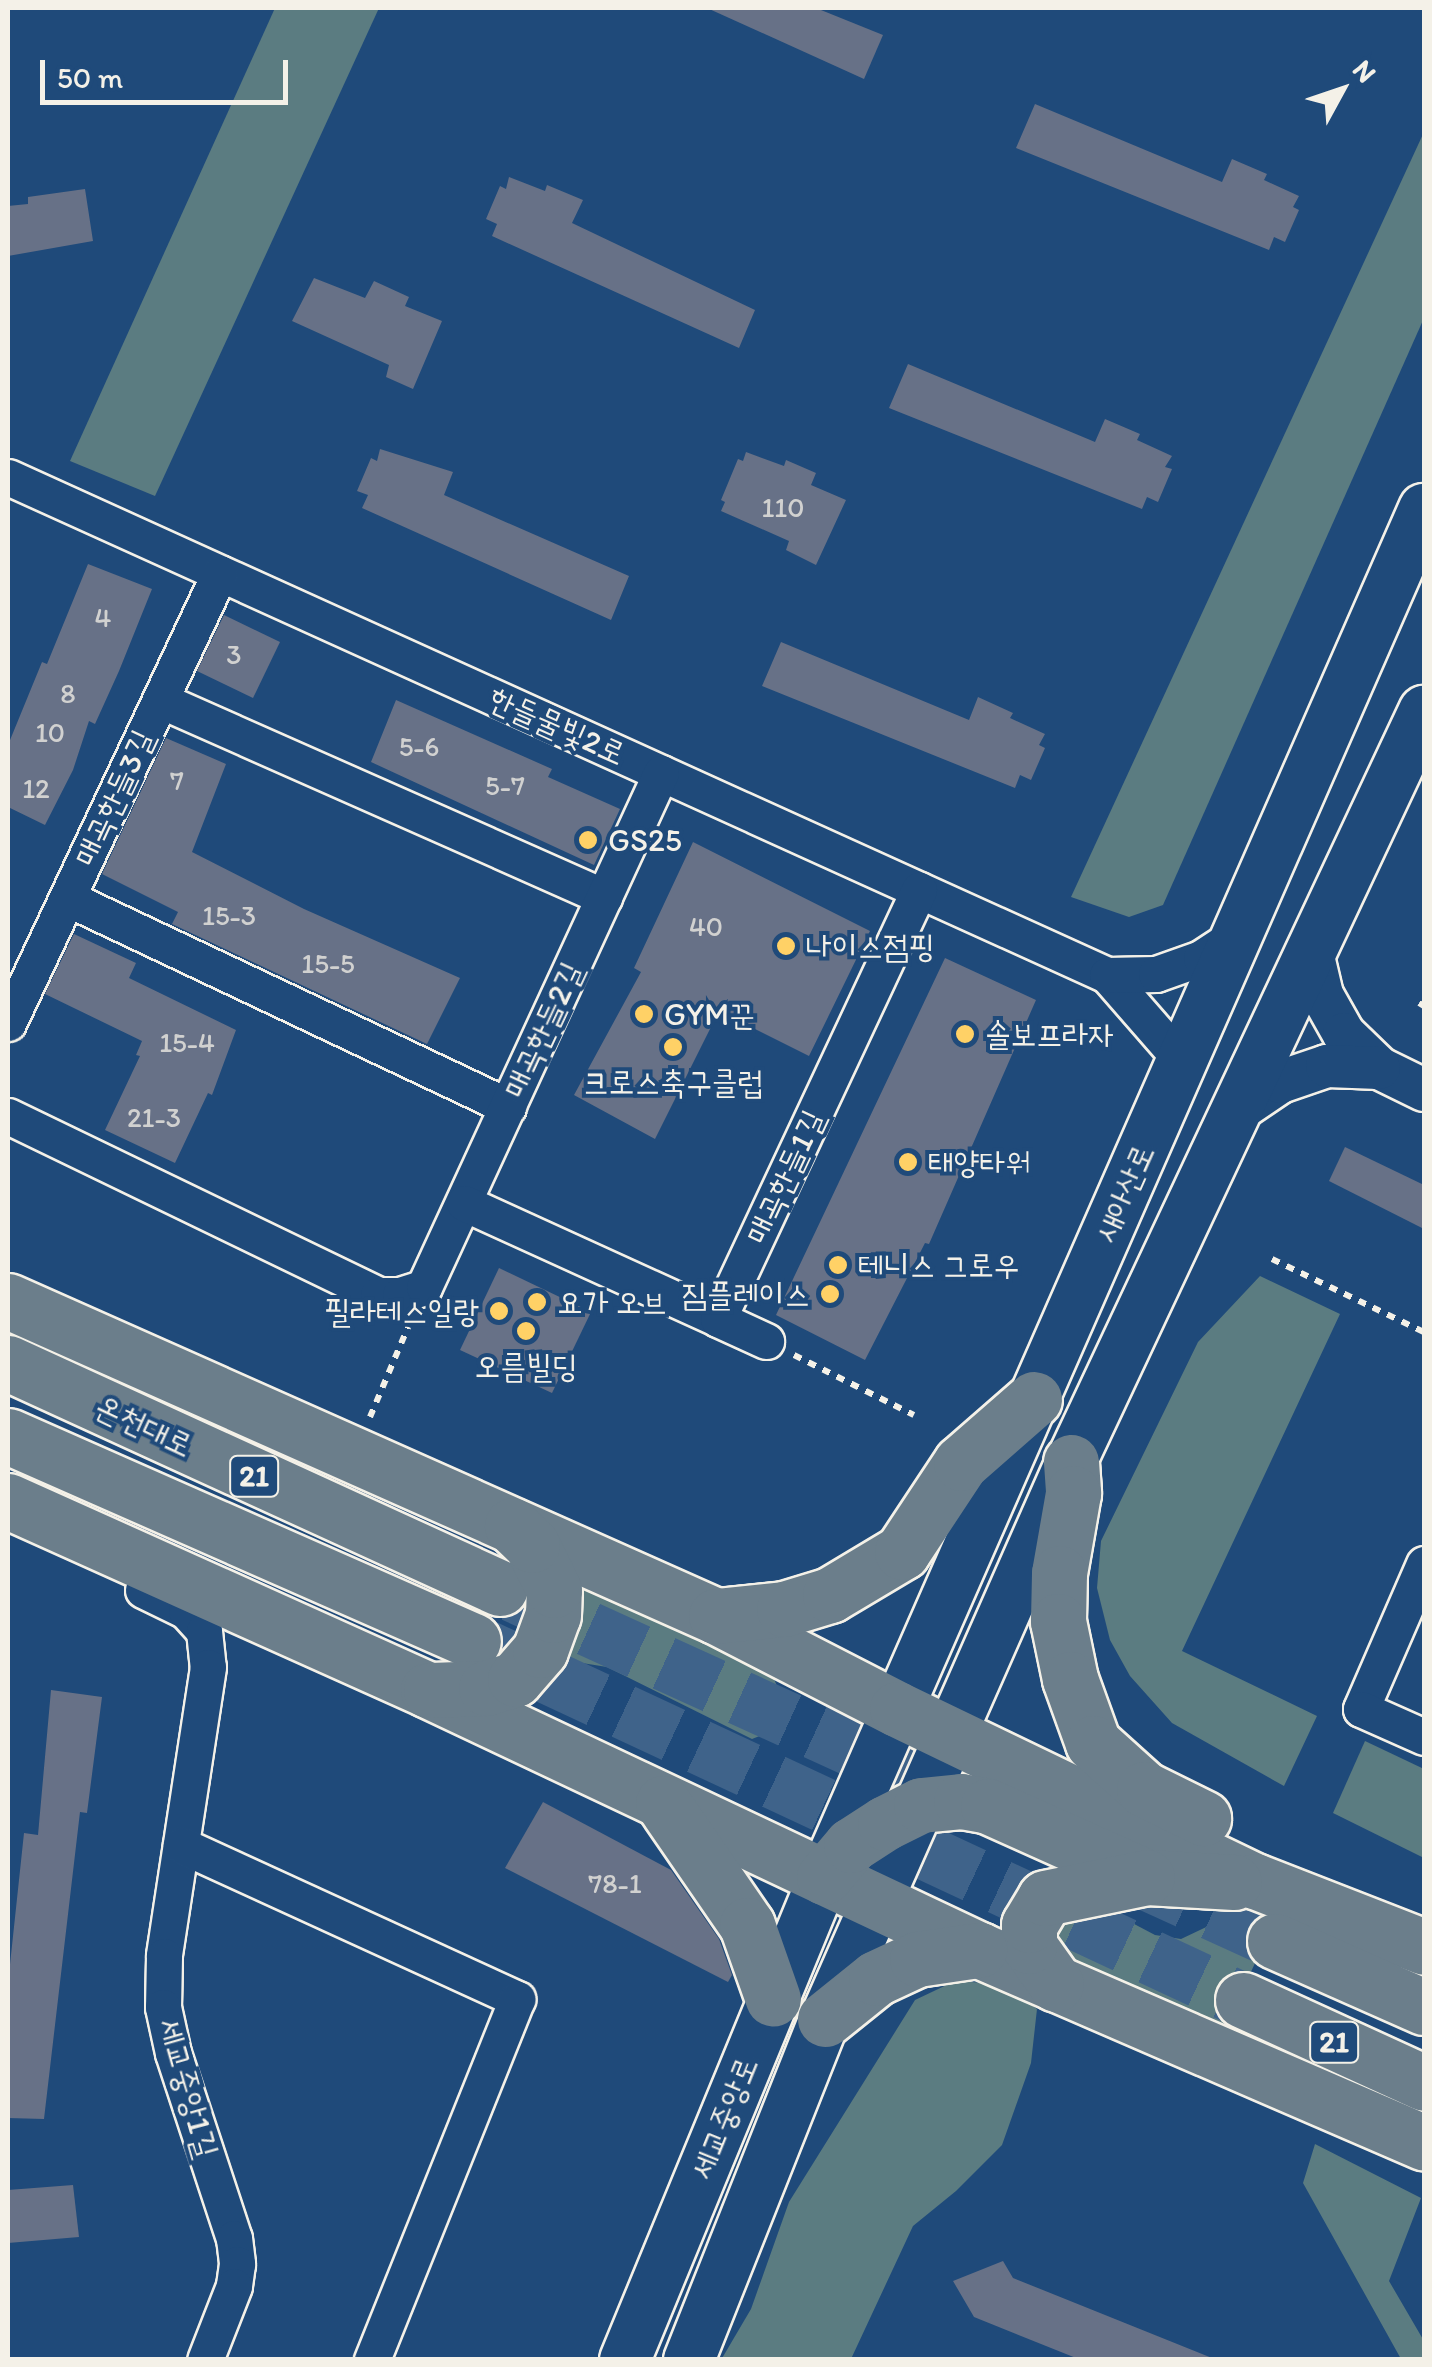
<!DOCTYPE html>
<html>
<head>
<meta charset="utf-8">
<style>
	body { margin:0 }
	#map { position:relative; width:1432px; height:2367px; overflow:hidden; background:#1f4a7a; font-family:Itim,"Poor Story",sans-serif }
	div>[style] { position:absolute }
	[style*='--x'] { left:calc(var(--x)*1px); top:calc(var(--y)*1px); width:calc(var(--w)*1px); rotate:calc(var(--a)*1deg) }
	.green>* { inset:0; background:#5b7c81 }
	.building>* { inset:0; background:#677187 }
	.trunk-tunnel>* { height:55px; margin-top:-27.5px; transform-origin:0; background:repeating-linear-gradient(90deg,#3f638a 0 55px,transparent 0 83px) }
	.path>* { height:6px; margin-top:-3px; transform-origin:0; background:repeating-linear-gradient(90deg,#f4f1e8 0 8px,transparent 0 16px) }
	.roads { filter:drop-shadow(2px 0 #f4f1e8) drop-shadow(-2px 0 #f4f1e8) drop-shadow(0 2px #f4f1e8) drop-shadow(0 -2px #f4f1e8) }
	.minor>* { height:35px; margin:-17.5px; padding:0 17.5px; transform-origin:17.5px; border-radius:17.5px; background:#1f4a7a }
	.tertiary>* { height:42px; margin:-21px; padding:0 21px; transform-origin:21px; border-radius:21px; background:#1f4a7a }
	.secondary>* { height:50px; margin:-25px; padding:0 25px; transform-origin:25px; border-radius:25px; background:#1f4a7a }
	.trunk>* { height:55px; margin:-27.5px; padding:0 27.5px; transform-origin:27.5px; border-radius:27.5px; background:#6b7e8b }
	.dots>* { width:28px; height:28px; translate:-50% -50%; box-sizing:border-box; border:5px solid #1f4a7a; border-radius:50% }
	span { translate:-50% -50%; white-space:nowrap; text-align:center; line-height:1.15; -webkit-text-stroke:8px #1f4a7a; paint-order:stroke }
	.number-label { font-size:28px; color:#d1d1d0 }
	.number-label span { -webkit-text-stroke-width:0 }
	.shield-label span { padding:2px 8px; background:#1f4a7a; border:2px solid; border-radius:8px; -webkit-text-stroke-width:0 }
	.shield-label { font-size:30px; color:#f4f1e8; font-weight:700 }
	.street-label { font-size:32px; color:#f4f1e8 }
	.poi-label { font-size:32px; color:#f4f1e8 }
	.left { translate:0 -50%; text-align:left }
	.right { translate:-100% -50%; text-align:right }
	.frame { position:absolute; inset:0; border:10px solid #f4f1e8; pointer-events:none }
	.north { position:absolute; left:1292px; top:40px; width:100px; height:100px; -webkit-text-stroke:8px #1f4a7a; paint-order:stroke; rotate:50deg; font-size:28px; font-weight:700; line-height:40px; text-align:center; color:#f4f1e8 }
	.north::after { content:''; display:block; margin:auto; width:35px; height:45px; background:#f4f1e8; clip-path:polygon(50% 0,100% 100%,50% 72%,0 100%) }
	.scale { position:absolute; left:40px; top:60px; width:248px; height:45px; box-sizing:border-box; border:5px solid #f4f1e8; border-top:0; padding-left:12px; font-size:30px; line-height:35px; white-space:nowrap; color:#f4f1e8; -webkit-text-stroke:8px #1f4a7a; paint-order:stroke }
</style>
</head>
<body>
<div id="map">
	<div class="green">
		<i style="clip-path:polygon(275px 8px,379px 8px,155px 496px,70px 461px)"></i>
		<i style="clip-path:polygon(1424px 132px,1424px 318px,1163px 905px,1129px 917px,1071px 897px)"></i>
		<i style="clip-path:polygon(1260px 1276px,1340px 1314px,1182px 1651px,1317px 1716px,1284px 1786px,1172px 1723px,1130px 1676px,1110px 1640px,1097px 1588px,1101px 1541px,1198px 1342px)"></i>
		<i style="clip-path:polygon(561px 1571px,770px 1669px,781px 1696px,770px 1732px,752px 1739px,607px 1667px,582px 1663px,550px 1669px)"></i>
		<i style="clip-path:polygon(1365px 1741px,1424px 1769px,1424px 1858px,1333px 1813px)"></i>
		<i style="clip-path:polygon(1259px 1902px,1282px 1905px,1224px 2030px,1058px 1956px,1054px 1912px,1100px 1906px,1155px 1935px,1181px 1939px)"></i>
		<i style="clip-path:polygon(955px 1981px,1003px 1984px,1037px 2009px,1031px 2063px,1002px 2145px,956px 2191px,913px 2226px,851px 2359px,721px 2360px,751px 2309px,789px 2202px,915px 2000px)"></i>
		<i style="clip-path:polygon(1315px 2144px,1421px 2198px,1389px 2281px,1424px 2341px,1424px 2359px,1401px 2359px,1303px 2183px)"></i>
	</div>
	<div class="building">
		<i style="clip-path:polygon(707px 8px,816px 8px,883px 35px,864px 79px)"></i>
		<i style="clip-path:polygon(1035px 104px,1222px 182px,1232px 159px,1267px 174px,1264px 180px,1299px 196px,1293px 207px,1299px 210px,1285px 242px,1274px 237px,1269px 250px,1016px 148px)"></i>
		<i style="clip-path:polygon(509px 177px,545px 191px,547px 185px,583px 200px,572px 223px,755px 310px,739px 348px,492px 236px,497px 224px,486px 219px,500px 186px,506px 189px)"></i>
		<i style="clip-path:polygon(85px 189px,93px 241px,8px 256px,8px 206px,28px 204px,28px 197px)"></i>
		<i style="clip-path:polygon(314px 278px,365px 298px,374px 281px,409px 297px,405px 306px,442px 321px,413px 389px,386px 377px,389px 365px,292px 321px)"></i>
		<i style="clip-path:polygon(908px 364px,1095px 442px,1105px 419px,1140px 434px,1137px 440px,1172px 456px,1165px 467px,1172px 469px,1158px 502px,1147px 497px,1142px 509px,889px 408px)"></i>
		<i style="clip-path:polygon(380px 449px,453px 472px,444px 495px,629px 576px,611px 620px,362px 508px,368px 495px,357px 491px,371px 458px,377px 461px)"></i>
		<i style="clip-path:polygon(746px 452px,784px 466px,786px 460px,816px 473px,811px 485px,846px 500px,816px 565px,786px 550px,789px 541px,721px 511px,725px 502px,721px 500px,738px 459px,743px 461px)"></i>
		<i style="clip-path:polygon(88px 564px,152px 589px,119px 671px,95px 724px,89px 721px,73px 770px,45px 825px,8px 807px,8px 745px,42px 662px,47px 664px)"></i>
		<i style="clip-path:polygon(224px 615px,280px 642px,253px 698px,197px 671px)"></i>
		<i style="clip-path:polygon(781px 642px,969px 720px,978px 697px,1013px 713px,1010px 718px,1045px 734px,1039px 745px,1045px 748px,1031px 780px,1020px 775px,1015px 788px,762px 686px)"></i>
		<i style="clip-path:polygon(396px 700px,552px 769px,548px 777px,620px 809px,594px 865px,371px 762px)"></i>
		<i style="clip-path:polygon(166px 738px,226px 764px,192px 852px,304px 909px,460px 978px,427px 1044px,172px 924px,178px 912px,102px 874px)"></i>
		<i style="clip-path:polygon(693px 842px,870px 931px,809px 1056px,719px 1011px,655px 1139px,574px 1095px,641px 972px,634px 968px)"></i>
		<i style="clip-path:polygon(74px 934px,136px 963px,129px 978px,236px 1030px,212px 1095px,208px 1093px,175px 1163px,105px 1130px,140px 1056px,136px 1055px,142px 1041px,45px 994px)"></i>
		<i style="clip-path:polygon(945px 958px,1036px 1000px,929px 1244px,925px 1243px,865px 1360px,776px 1315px)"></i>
		<i style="clip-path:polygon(1345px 1147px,1424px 1185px,1424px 1229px,1329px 1181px)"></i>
		<i style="clip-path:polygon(499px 1268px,591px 1312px,552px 1393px,460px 1350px)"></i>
		<i style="clip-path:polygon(51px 1690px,102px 1697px,87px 1813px,80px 1812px,44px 2119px,8px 2118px,8px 1983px,24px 1833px,38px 1835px)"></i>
		<i style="clip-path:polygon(543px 1802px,671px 1870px,719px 1939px,732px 1975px,728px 1982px,505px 1868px)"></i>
		<i style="clip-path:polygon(73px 2185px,79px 2237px,8px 2243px,8px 2190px)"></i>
		<i style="clip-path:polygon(1003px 2261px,1013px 2278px,1217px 2360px,1081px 2360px,974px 2317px,953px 2281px)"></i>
	</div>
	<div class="trunk-tunnel">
		<i style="--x:513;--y:1594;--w:504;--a:24.48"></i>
		<i style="--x:473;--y:1641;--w:850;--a:25"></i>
		<i style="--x:1137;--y:1878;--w:152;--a:24.5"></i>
	</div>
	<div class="path">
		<i style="--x:1419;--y:1003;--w:6;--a:31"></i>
		<i style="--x:1272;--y:1259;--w:169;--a:25.7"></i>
		<i style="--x:794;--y:1355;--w:134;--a:26.6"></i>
		<i style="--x:370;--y:1417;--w:98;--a:-67.1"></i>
	</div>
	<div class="roads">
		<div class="minor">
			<i style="--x:8;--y:477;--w:1207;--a:24.38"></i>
			<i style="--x:1107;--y:975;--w:114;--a:48.9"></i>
			<i style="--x:160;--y:700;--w:486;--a:23.9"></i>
			<i style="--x:67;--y:898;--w:488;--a:25.3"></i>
			<i style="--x:1107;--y:975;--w:49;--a:-1.2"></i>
			<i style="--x:1156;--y:974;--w:48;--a:-19.6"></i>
			<i style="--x:1201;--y:958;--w:42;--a:-33.3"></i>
			<i style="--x:8;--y:1023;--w:497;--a:-64.8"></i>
			<i style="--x:8;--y:1116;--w:411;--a:25.8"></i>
			<i style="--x:378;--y:1295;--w:22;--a:0"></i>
			<i style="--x:400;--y:1295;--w:25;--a:-18"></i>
			<i style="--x:424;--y:1287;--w:566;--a:-65.25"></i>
			<i style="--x:464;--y:1203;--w:279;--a:24.5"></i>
			<i style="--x:718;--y:1319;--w:474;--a:-64.9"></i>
			<i style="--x:718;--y:1319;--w:53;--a:24.6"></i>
			<i style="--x:1424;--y:1564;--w:158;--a:113.5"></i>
			<i style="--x:1361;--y:1709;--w:69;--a:24"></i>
			<i style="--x:143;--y:1590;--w:48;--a:26"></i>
			<i style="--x:186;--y:1611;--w:27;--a:48"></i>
			<i style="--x:204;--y:1631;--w:36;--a:84"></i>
			<i style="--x:208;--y:1667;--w:292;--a:98.7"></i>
			<i style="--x:164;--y:1956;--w:51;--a:91.1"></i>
			<i style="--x:163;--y:2007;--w:47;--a:77.7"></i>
			<i style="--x:173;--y:2053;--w:195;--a:71.8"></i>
			<i style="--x:234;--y:2238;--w:26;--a:83"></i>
			<i style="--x:237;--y:2264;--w:22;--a:98"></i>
			<i style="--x:234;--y:2286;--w:79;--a:111.4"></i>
			<i style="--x:181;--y:1845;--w:370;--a:24.6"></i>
			<i style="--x:517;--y:1999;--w:389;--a:111.9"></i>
		</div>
		<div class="tertiary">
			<i style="--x:1312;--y:952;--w:44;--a:76.9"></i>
			<i style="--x:1322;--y:995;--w:45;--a:60.6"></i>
			<i style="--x:1344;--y:1034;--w:49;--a:44.2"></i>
			<i style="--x:1379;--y:1068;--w:50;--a:26.1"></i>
			<i style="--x:1239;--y:1110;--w:50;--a:-34.3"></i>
			<i style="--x:1280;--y:1082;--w:50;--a:-18.8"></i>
			<i style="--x:1327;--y:1066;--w:52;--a:2.2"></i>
		</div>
		<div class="secondary">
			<i style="--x:625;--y:2360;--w:522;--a:-67.61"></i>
			<i style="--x:824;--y:1877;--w:1494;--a:-66.32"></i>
			<i style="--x:689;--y:2360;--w:367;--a:-68.3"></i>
			<i style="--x:825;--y:2019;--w:609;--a:-66.17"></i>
			<i style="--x:1071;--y:1462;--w:830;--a:-64.82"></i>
		</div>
		<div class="trunk">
			<i style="--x:8;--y:1301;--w:775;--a:23.99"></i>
			<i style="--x:716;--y:1616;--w:203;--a:27.2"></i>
			<i style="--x:897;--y:1709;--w:397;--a:25.7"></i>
			<i style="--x:1255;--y:1881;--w:181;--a:21.3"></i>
			<i style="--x:8;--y:1363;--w:541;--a:24.58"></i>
			<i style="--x:8;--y:1436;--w:508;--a:23.79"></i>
			<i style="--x:1071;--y:1462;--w:31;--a:86"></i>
			<i style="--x:1073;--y:1493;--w:81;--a:99.9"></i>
			<i style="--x:1059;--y:1573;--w:48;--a:91.2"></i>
			<i style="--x:1058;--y:1621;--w:59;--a:78.3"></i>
			<i style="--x:1070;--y:1679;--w:68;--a:70.2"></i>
			<i style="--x:1093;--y:1743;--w:69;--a:42"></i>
			<i style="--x:1144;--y:1789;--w:66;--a:26.2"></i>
			<i style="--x:8;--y:1501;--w:461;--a:24.2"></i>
			<i style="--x:428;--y:1690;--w:609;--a:25.26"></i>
			<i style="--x:979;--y:1950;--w:485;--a:23.4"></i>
			<i style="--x:716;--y:1616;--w:68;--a:-5.9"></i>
			<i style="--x:784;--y:1609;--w:48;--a:-16.9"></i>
			<i style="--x:830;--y:1595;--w:84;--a:-30.8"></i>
			<i style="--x:902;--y:1552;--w:107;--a:-56.5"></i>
			<i style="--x:961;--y:1463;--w:97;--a:-41.2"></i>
			<i style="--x:431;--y:1690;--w:55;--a:-2.1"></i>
			<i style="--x:486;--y:1688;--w:30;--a:-17"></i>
			<i style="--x:515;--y:1679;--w:38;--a:-49"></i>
			<i style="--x:540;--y:1650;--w:37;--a:-70"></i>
			<i style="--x:553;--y:1615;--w:25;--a:-88"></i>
			<i style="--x:554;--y:1590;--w:50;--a:-116.1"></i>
			<i style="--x:532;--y:1545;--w:28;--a:-136"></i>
			<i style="--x:663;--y:1803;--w:148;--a:55.5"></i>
			<i style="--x:747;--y:1925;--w:78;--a:70.6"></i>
			<i style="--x:824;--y:1877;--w:42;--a:-49.8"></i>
			<i style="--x:851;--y:1845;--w:40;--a:-32.9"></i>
			<i style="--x:885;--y:1823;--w:40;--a:-26.6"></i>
			<i style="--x:921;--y:1805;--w:40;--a:-5.7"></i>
			<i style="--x:961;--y:1801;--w:27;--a:10"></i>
			<i style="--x:988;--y:1806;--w:174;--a:24.1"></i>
			<i style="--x:1147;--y:1877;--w:87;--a:3.3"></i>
			<i style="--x:1275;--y:1941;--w:163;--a:23.9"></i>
			<i style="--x:1056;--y:1984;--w:47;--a:-125.4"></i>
			<i style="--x:1029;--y:1946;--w:21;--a:-90"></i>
			<i style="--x:1029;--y:1925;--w:31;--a:-59"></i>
			<i style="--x:1045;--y:1898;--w:104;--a:-11.6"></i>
			<i style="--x:1243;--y:2000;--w:199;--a:24.6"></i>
			<i style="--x:825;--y:2019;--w:65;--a:-38.8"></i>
			<i style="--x:876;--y:1978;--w:45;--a:-24.9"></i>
			<i style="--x:917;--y:1959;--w:63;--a:-8.3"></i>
		</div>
	</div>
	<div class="dots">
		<i style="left:588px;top:840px;background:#ffd166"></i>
		<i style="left:786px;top:946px;background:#ffd166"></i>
		<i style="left:644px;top:1014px;background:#ffd166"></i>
		<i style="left:965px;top:1034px;background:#ffd166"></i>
		<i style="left:673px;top:1047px;background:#ffd166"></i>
		<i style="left:908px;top:1162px;background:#ffd166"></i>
		<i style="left:838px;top:1265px;background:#ffd166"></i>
		<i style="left:830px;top:1294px;background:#ffd166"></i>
		<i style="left:537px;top:1302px;background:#ffd166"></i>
		<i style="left:499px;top:1311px;background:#ffd166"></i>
		<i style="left:526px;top:1331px;background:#ffd166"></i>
	</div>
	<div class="number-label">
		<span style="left:783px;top:507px">110</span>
		<span style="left:103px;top:617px">4</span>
		<span style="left:234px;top:654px">3</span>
		<span style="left:68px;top:693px">8</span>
		<span style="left:50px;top:732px">10</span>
		<span style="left:419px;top:746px">5-6</span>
		<span style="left:177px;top:780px">7</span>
		<span style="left:505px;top:785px">5-7</span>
		<span style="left:36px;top:788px">12</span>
		<span style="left:229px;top:915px">15-3</span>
		<span style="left:706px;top:926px">40</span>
		<span style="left:328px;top:963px">15-5</span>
		<span style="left:187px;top:1042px">15-4</span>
		<span style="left:154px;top:1117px">21-3</span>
		<span style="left:615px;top:1883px">78-1</span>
	</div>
	<div class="shield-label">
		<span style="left:254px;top:1476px">21</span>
		<span style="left:1334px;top:2042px">21</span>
	</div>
	<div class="street-label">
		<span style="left:557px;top:726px;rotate:24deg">한들물빛2로</span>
		<span style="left:114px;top:798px;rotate:-65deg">매곡한들3길</span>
		<span style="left:543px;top:1030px;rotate:-65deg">매곡한들2길</span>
		<span style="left:785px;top:1177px;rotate:-65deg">매곡한들1길</span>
		<span style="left:1124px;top:1193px;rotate:-66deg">새아산로</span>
		<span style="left:144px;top:1426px;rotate:25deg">온천대로</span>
		<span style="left:188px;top:2088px;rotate:74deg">세교중앙1길</span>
		<span style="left:724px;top:2118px;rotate:-68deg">세교중앙로</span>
	</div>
	<div class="poi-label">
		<span class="left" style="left:608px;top:840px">GS25</span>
		<span class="left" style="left:806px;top:946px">나이스점핑</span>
		<span class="left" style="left:664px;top:1014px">GYM꾼</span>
		<span class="left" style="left:985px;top:1034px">솔보프라자</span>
		<span style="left:673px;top:1082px">크로스축구클럽</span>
		<span class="left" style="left:928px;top:1162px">태양타워</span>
		<span class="left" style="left:858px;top:1265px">테니스 그로우</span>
		<span class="right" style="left:810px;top:1294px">짐플레이스</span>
		<span class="left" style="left:557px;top:1302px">요가 오브</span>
		<span class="right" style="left:479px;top:1311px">필라테스일랑</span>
		<span style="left:526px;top:1366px">오름빌딩</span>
	</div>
	<div class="frame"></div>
	<div class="north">N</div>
	<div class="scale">50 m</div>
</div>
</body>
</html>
